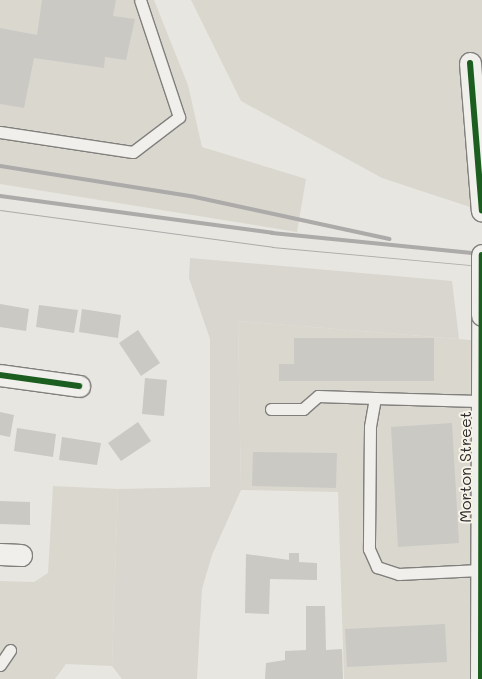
<!DOCTYPE html>
<html>
<head>
<meta charset="utf-8">
<style>
	body { margin:0 }
	#map { position:relative; width:482px; height:679px; overflow:hidden; background:#e8e6e0; font-family:Mali,sans-serif }
	div>[style] { position:absolute }
	[style*='--x'] { left:calc(var(--x)*1px); top:calc(var(--y)*1px); width:calc(var(--w)*1px); rotate:calc(var(--a)*1deg) }
	.built>* { inset:0; background:#dad7cf }
	.green>* { inset:0; background:#d8d6ce }
	.building>* { inset:0; background:#cac9c4 }
	.roads { filter:drop-shadow(1px 0 #807f7c) drop-shadow(-1px 0 #807f7c) drop-shadow(0 1px #807f7c) drop-shadow(0 -1px #807f7c) }
	.service>* { height:11px; margin:-5.5px; padding:0 5.5px; transform-origin:5.5px; border-radius:5.5px; background:#f0efeb }
	.minor>* { height:21px; margin:-10.5px; padding:0 10.5px; transform-origin:10.5px; border-radius:10.5px; background:#f0efeb }
	.tram>* { height:1px; margin:-0.5px; padding:0 0.5px; transform-origin:0.5px; border-radius:0.5px; background:#acaba9 }
	.rail>* { height:4px; margin:-2px; padding:0 2px; transform-origin:2px; border-radius:2px; background:#acaba9 }
	.bridges { filter:drop-shadow(1px 0 #807f7c) drop-shadow(-1px 0 #807f7c) drop-shadow(0 1px #807f7c) drop-shadow(0 -1px #807f7c) }
	.minor-bridge>* { height:21px; margin:-10.5px; padding:0 10.5px; transform-origin:10.5px; border-radius:10.5px; background:#f0efeb }
	.cycleway>* { height:6px; margin:-3px; padding:0 3px; transform-origin:3px; border-radius:3px; background:#1b5e20 }
	span { translate:-50% -50%; white-space:nowrap; text-align:center; line-height:1.15; -webkit-text-stroke:4px #f7f3e8; paint-order:stroke }
	.street-label { font-size:16px; color:#2b2b2b }
</style>
</head>
<body>
<div id="map">
	<div class="built">
		<i style="clip-path:polygon(0 0,154px 0,188px 85px,202px 147px,306px 179px,297px 232px,0 184px)"></i>
		<i style="clip-path:polygon(191px 0,482px 0,482px 211px,382px 178px,241px 101px)"></i>
		<i style="clip-path:polygon(238px 321px,482px 341px,482px 679px,344px 679px,338px 492px,241px 490px)"></i>
		<i style="clip-path:polygon(53px 486px,118px 489px,112px 666px,66px 664px,55px 679px,0 679px,0 581px,34px 582px,48px 573px)"></i>
	</div>
	<div class="green">
		<i style="clip-path:polygon(190px 258px,452px 281px,459px 339px,238px 321px,241px 490px,212px 555px,202px 589px,197px 679px,122px 679px,112px 666px,118px 489px,210px 487px,210px 339px,189px 278px)"></i>
	</div>
	<div class="building">
		<i style="clip-path:polygon(42px 0,116px 0,113px 16px,135px 19px,126px 60px,105px 57px,104px 68px,34px 58px,24px 108px,0 104px,0 28px,37px 35px)"></i>
		<i style="clip-path:polygon(0 304px,29px 309px,26px 331px,0 327px)"></i>
		<i style="clip-path:polygon(39px 305px,78px 310px,74px 333px,36px 327px)"></i>
		<i style="clip-path:polygon(82px 309px,121px 315px,118px 338px,79px 332px)"></i>
		<i style="clip-path:polygon(138px 330px,160px 363px,141px 376px,119px 343px)"></i>
		<i style="clip-path:polygon(294px 338px,434px 338px,434px 381px,279px 381px,279px 364px,294px 364px)"></i>
		<i style="clip-path:polygon(145px 378px,167px 380px,164px 416px,142px 414px)"></i>
		<i style="clip-path:polygon(0 412px,14px 415px,10px 437px,0 435px)"></i>
		<i style="clip-path:polygon(138px 422px,151px 441px,121px 461px,108px 443px)"></i>
		<i style="clip-path:polygon(452px 423px,459px 543px,398px 547px,391px 427px)"></i>
		<i style="clip-path:polygon(17px 428px,56px 434px,53px 457px,14px 451px)"></i>
		<i style="clip-path:polygon(62px 437px,101px 443px,97px 465px,59px 460px)"></i>
		<i style="clip-path:polygon(253px 452px,337px 453px,336px 488px,252px 486px)"></i>
		<i style="clip-path:polygon(0 501px,30px 502px,30px 525px,0 524px)"></i>
		<i style="clip-path:polygon(289px 553px,299px 553px,299px 562px,317px 563px,317px 580px,270px 579px,269px 614px,245px 613px,246px 554px,289px 560px)"></i>
		<i style="clip-path:polygon(306px 606px,325px 606px,326px 650px,342px 649px,343px 679px,265px 679px,266px 663px,285px 660px,285px 651px,306px 650px)"></i>
		<i style="clip-path:polygon(445px 624px,447px 662px,347px 667px,345px 629px)"></i>
	</div>
	<div class="roads">
		<div class="service">
			<i style="--x:0;--y:132;--w:134;--a:8.6"></i>
			<i style="--x:133;--y:152;--w:58;--a:-37.3"></i>
			<i style="--x:179;--y:117;--w:123;--a:-108.4"></i>
			<i style="--x:478;--y:401;--w:103;--a:-178.3"></i>
			<i style="--x:375;--y:398;--w:29;--a:100"></i>
			<i style="--x:370;--y:427;--w:122;--a:90.5"></i>
			<i style="--x:369;--y:549;--w:20;--a:66"></i>
			<i style="--x:377;--y:567;--w:23;--a:18"></i>
			<i style="--x:399;--y:574;--w:80;--a:-2.9"></i>
			<i style="--x:271;--y:409;--w:32;--a:0"></i>
			<i style="--x:303;--y:409;--w:20;--a:-41"></i>
			<i style="--x:318;--y:396;--w:57;--a:2"></i>
			<i style="--x:0;--y:665;--w:18;--a:-56"></i>
		</div>
		<div class="minor">
			<i style="--x:470;--y:63;--w:148;--a:85.4"></i>
			<i style="--x:0;--y:375;--w:80;--a:7.9"></i>
			<i style="--x:0;--y:554;--w:21;--a:3"></i>
			<i style="--x:481;--y:679;--w:364;--a:-89.8"></i>
		</div>
	</div>
	<div class="tram">
		<i style="--x:0;--y:210;--w:275;--a:7.7"></i>
		<i style="--x:272;--y:247;--w:211;--a:5.2"></i>
	</div>
	<div class="rail">
		<i style="--x:0;--y:166;--w:197;--a:9"></i>
		<i style="--x:195;--y:197;--w:199;--a:12.2"></i>
		<i style="--x:0;--y:196;--w:275;--a:7.7"></i>
		<i style="--x:272;--y:233;--w:211;--a:5.7"></i>
	</div>
	<div class="bridges">
		<div class="minor-bridge">
			<i style="--x:482;--y:315;--w:60;--a:-90"></i>
		</div>
	</div>
	<div class="cycleway">
		<i style="--x:470;--y:63;--w:148;--a:85.4"></i>
		<i style="--x:0;--y:375;--w:80;--a:7.9"></i>
		<i style="--x:481;--y:679;--w:424;--a:-89.9"></i>
	</div>
	<div class="street-label">
		<span style="left:465px;top:467px;rotate:-90deg">Morton Street</span>
	</div>
</div>
</body>
</html>
